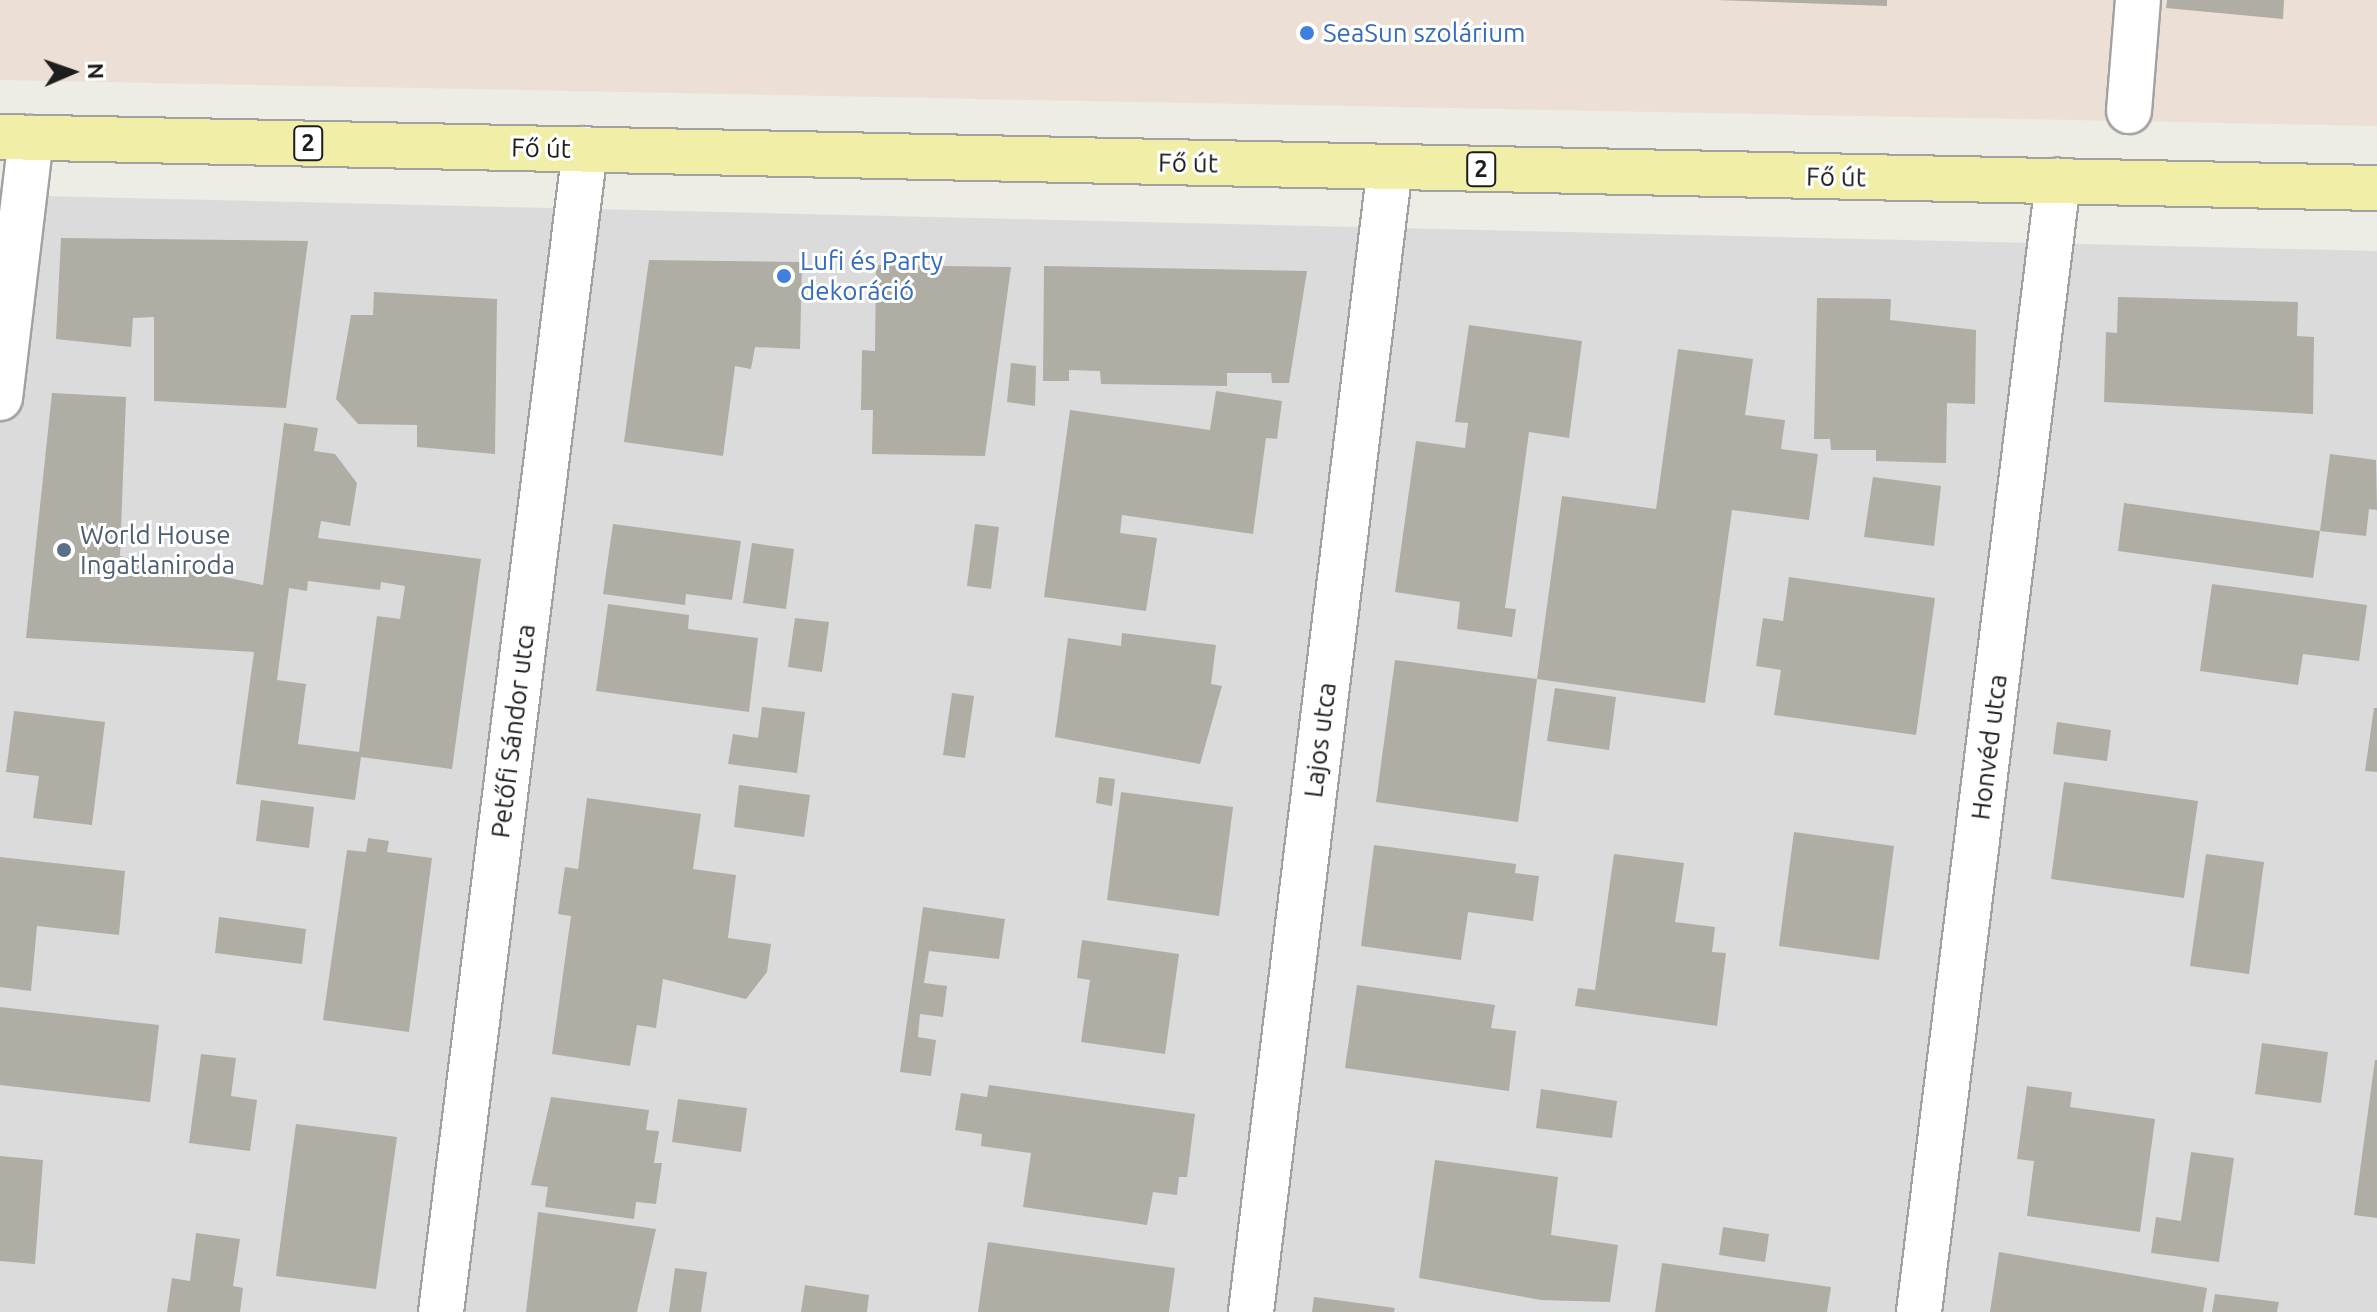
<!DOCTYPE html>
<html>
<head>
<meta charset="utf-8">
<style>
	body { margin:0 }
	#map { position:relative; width:2377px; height:1312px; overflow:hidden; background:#edede5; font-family:Ubuntu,sans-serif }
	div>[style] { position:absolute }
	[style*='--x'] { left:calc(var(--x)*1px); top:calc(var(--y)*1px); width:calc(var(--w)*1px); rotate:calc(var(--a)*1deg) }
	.residential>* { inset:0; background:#dbdbdb }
	.commercial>* { inset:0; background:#ece0d6 }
	.building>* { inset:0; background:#afada4 }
	.roads { filter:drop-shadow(2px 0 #a1a1a1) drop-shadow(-2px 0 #a1a1a1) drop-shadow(0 2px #a1a1a1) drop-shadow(0 -2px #a1a1a1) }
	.minor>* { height:44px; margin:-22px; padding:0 22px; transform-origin:22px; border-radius:22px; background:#fff }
	.major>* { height:44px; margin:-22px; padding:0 22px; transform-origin:22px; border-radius:22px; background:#f0eea7 }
	.dots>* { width:22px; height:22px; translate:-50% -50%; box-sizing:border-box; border:4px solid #fff; border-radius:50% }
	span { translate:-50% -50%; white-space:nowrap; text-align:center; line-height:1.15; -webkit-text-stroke:6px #fff; paint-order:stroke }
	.shield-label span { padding:2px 6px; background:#fff; border:2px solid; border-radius:6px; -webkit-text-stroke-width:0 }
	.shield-label { font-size:24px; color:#1d1d1d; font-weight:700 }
	.shop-label { font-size:26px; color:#366cbe }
	.left { translate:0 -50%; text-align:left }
	.street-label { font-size:26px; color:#1d1d1d }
	.service-label { font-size:26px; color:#4e5e75 }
	.north { position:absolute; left:32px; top:32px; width:80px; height:80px; -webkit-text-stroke:6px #fff; paint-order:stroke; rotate:88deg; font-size:22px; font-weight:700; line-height:32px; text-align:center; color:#1d1d1d }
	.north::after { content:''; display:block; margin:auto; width:28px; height:36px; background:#1d1d1d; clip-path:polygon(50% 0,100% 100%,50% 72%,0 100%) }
</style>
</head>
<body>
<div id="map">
	<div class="residential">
		<i style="clip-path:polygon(0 195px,2377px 251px,2377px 1312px,0 1312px)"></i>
	</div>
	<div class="commercial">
		<i style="clip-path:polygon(0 0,2377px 0,2377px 126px,0 80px)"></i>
	</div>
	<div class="building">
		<i style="clip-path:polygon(1717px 0,1887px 0,1887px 6px)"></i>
		<i style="clip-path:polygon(2167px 0,2284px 0,2283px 19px,2166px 8px)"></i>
		<i style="clip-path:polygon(61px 238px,308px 241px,286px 408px,154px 401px,154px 317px,133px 318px,131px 347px,56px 339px)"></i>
		<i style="clip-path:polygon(649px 260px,802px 262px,800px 349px,755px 347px,751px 369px,735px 366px,723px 456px,624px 442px)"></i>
		<i style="clip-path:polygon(876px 265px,1011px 267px,985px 456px,872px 454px,873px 410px,861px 410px,862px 350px,875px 351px)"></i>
		<i style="clip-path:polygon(1044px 266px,1307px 271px,1289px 383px,1272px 383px,1271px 373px,1227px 373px,1227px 386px,1101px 384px,1100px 371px,1069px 370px,1069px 381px,1043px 381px)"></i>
		<i style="clip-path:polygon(374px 292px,497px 299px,495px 454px,417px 447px,417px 425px,358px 424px,336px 399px,351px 315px,373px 315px)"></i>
		<i style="clip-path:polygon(2118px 297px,2298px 302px,2297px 336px,2314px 337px,2313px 414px,2104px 402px,2106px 332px,2117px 333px)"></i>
		<i style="clip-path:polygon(1817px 298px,1891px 299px,1890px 320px,1976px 330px,1975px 404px,1947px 403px,1946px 463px,1876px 461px,1876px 450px,1831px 450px,1830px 439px,1814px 439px)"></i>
		<i style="clip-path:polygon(1469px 325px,1582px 341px,1569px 438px,1529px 432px,1505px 608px,1516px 609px,1512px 637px,1457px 629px,1460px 602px,1395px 592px,1416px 441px,1465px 448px,1468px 423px,1455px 422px)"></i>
		<i style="clip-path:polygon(1678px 349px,1753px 359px,1745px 415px,1785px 420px,1781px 449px,1818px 454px,1809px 520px,1732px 510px,1705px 703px,1537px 679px,1562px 496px,1656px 509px)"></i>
		<i style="clip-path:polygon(1011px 363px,1036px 366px,1035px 406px,1007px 402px)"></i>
		<i style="clip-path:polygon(1216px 391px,1282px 401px,1277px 439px,1266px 438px,1253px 534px,1122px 515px,1120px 533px,1157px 538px,1146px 611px,1044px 597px,1070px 410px,1210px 430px)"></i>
		<i style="clip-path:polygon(evenodd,52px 393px,126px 397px,120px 556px,263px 585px,284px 423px,318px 428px,314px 451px,335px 454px,357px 483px,350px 526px,321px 521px,318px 538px,481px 559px,452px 769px,361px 757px,355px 800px,236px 784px,254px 652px,26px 638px,52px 393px,308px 581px,380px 590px,381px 582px,405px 586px,400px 619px,377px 616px,359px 752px,298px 744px,306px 684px,277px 680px,289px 588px,307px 591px,308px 581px)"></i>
		<i style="clip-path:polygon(2330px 454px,2376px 460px,2377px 510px,2369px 509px,2366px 536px,2320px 531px,2313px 578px,2118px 551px,2124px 503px,2320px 531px)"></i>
		<i style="clip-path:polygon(1873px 477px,1941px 486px,1934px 546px,1864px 537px)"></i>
		<i style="clip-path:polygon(613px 524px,741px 541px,732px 600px,686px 594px,685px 605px,603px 594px)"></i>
		<i style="clip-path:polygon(975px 524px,999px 527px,991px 589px,967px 586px)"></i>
		<i style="clip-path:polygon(752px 543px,794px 549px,786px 609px,743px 603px)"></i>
		<i style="clip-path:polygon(1789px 577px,1935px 598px,1916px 735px,1774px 715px,1781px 670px,1756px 666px,1763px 618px,1783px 621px)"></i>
		<i style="clip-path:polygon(2212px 584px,2367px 605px,2359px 661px,2303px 654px,2298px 685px,2200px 671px)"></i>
		<i style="clip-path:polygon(608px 604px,689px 615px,688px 629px,758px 638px,749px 712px,596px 691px)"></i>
		<i style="clip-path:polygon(795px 618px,829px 622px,822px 672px,788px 667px)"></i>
		<i style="clip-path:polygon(1122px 633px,1216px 645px,1211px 684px,1222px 686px,1200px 764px,1055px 737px,1068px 638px,1121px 646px)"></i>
		<i style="clip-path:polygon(1395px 660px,1537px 679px,1518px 822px,1376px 802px)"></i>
		<i style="clip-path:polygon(1555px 688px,1616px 697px,1609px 750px,1547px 741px)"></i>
		<i style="clip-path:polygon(952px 693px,974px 696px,965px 758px,943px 755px)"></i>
		<i style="clip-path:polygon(762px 707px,805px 712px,797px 773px,728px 764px,733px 734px,758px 738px)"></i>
		<i style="clip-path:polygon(2374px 708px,2377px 708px,2377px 772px,2365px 771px)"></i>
		<i style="clip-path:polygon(14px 711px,105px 722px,92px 825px,33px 818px,39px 776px,6px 772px)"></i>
		<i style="clip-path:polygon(2057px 722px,2111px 730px,2107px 761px,2053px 754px)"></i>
		<i style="clip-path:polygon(1099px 777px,1115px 779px,1112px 806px,1096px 803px)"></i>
		<i style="clip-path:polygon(2064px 782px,2198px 801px,2184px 898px,2051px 879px)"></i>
		<i style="clip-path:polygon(739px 785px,810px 795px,804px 837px,734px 827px)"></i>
		<i style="clip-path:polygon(1121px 792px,1233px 807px,1219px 916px,1107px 900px)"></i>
		<i style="clip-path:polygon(587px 798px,701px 814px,693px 869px,736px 875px,728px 938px,771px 944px,767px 972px,746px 999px,663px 979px,656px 1028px,637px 1025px,630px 1066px,552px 1054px,571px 916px,558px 914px,565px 867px,578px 869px)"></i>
		<i style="clip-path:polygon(261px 800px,314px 807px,309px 848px,256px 841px)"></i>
		<i style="clip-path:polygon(1794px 832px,1894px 846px,1879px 960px,1779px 946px)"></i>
		<i style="clip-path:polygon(368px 838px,389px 841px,387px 852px,432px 858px,409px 1032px,323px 1020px,347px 850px,366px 852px)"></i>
		<i style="clip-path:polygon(1374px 845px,1516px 864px,1515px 873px,1539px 876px,1533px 921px,1468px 912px,1461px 960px,1361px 946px)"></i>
		<i style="clip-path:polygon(1614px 854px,1684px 863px,1675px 922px,1715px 927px,1712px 952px,1726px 953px,1717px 1026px,1575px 1006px,1578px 988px,1595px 990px)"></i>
		<i style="clip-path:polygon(2206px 854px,2264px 862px,2249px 974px,2190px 966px)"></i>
		<i style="clip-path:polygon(0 857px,125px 871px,119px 935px,37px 926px,31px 991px,0 987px)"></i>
		<i style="clip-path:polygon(923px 907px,1005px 919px,999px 959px,929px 951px,924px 983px,947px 986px,943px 1017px,920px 1014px,918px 1037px,936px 1040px,931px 1076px,900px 1072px)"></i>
		<i style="clip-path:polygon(219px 917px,306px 929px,302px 964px,215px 953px)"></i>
		<i style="clip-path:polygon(1082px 940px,1179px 954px,1165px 1054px,1081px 1042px,1090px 980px,1077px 978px)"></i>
		<i style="clip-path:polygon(1357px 985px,1495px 1005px,1491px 1028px,1516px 1031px,1509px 1091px,1345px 1068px)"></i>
		<i style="clip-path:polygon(0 1007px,159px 1025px,150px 1102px,0 1085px)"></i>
		<i style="clip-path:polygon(2262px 1043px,2328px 1052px,2321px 1103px,2255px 1094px)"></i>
		<i style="clip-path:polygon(201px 1054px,236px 1058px,231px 1096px,257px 1100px,250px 1151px,189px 1143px)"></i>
		<i style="clip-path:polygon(2375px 1060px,2377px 1060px,2377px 1218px,2354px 1215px)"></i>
		<i style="clip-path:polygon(989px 1085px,1195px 1114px,1187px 1177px,1179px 1177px,1177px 1195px,1153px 1192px,1147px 1225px,1023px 1207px,1031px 1153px,981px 1146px,982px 1134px,955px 1130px,961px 1093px,987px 1097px)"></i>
		<i style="clip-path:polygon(2027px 1086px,2072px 1092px,2070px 1107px,2155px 1119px,2140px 1232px,2027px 1216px,2034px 1161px,2017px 1159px)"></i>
		<i style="clip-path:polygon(1541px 1089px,1617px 1101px,1612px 1138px,1536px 1128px)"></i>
		<i style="clip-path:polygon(551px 1097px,649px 1110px,646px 1130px,659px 1131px,654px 1163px,662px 1163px,656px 1204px,636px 1202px,634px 1219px,545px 1207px,548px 1187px,531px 1185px)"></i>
		<i style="clip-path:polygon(678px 1099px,747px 1108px,741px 1152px,672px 1142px)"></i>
		<i style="clip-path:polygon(296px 1124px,397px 1137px,376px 1289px,276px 1276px)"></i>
		<i style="clip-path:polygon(2191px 1152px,2234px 1158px,2219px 1262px,2151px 1253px,2156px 1217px,2181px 1221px)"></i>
		<i style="clip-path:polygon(0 1156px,43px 1160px,35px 1264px,0 1261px)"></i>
		<i style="clip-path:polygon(1435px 1160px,1558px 1177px,1551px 1235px,1618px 1245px,1610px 1302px,1541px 1300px,1419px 1278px)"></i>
		<i style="clip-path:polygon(538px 1212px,656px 1229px,637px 1312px,526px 1312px)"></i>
		<i style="clip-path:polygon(1723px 1227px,1769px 1234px,1765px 1262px,1719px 1255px)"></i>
		<i style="clip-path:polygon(196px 1233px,240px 1239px,233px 1286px,243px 1288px,240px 1312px,167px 1312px,172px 1278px,190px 1281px)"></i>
		<i style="clip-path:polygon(988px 1242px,1175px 1268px,1169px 1312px,978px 1312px)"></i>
		<i style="clip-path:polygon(1999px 1252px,2207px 1288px,2203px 1312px,1990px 1312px)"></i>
		<i style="clip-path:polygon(1662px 1263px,1831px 1287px,1827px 1312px,1655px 1312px)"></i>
		<i style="clip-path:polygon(675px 1268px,707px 1272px,701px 1312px,669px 1312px)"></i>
		<i style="clip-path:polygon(805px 1285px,869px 1295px,867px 1312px,801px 1312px)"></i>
		<i style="clip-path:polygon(2215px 1294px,2279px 1302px,2277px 1312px,2212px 1312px)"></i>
		<i style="clip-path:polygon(1314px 1297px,1395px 1308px,1394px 1312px,1312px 1312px)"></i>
	</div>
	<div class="roads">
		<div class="minor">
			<i style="--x:2129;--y:111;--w:111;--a:-85.4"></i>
			<i style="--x:0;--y:398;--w:262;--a:-83.2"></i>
			<i style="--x:441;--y:1312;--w:1172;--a:-82.94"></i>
			<i style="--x:1251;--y:1312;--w:1153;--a:-83.08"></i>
			<i style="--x:1919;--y:1312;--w:1140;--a:-82.99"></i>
		</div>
		<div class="major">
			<i style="--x:0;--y:137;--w:2378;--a:1.23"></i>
		</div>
	</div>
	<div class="dots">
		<i style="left:1307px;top:33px;background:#3f7fe0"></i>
		<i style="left:784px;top:276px;background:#3f7fe0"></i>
		<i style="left:64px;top:550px;background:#5c6f8a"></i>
	</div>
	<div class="shield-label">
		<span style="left:308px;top:143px">2</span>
		<span style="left:1481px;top:169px">2</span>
	</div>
	<div class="shop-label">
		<span class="left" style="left:1323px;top:33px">SeaSun szolárium</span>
		<span class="left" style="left:800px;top:276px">Lufi és Party<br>dekoráció</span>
	</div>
	<div class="street-label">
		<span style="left:541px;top:148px;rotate:1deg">Fő út</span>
		<span style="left:1188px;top:163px;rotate:1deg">Fő út</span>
		<span style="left:1836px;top:177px;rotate:1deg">Fő út</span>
		<span style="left:513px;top:731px;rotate:-83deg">Petőfi Sándor utca</span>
		<span style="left:1320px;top:740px;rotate:-83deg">Lajos utca</span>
		<span style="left:1989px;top:747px;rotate:-83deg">Honvéd utca</span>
	</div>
	<div class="service-label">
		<span class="left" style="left:80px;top:550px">World House<br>Ingatlaniroda</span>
	</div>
	<div class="north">N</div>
</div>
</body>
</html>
